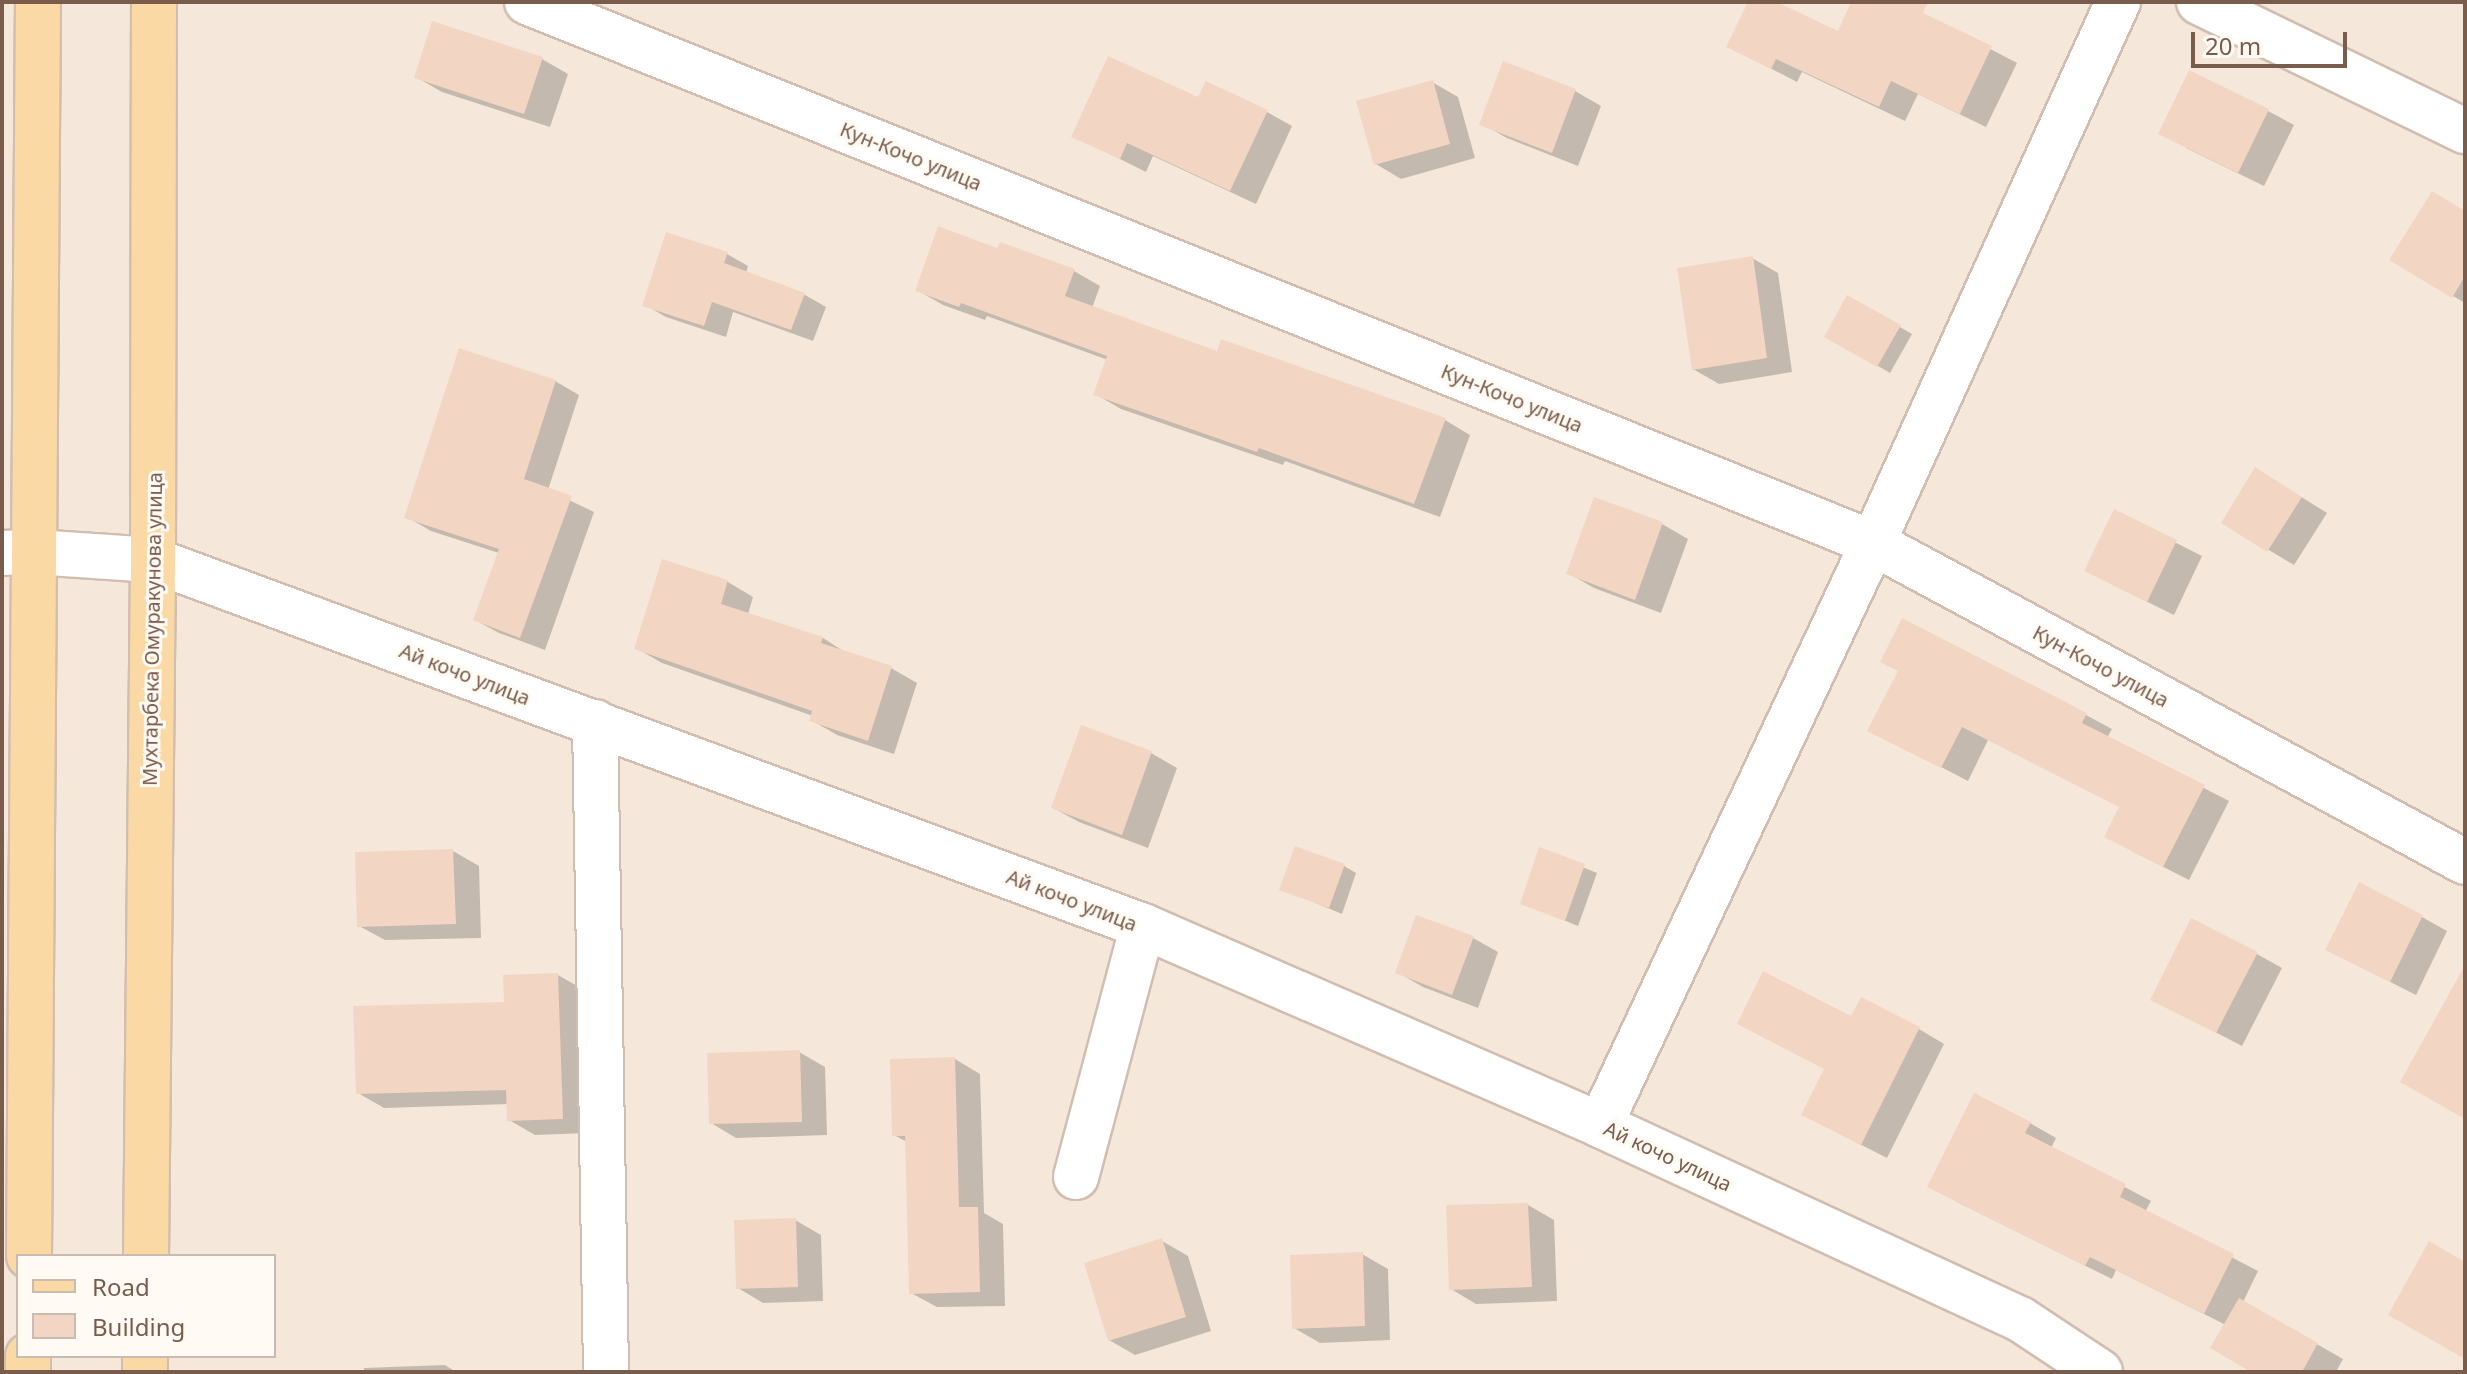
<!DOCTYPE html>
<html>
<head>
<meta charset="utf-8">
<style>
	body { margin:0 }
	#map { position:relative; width:2467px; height:1374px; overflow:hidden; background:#fdf6ec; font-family:"Noto Sans",sans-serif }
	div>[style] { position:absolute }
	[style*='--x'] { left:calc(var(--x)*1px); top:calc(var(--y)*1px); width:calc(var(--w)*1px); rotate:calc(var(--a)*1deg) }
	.residential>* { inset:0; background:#f5e8da }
	.shadow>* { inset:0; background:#0003 }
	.building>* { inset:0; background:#f3d5c3 }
	.roads { filter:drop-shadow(2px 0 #d1beb0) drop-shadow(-2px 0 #d1beb0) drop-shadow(0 2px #d1beb0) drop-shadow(0 -2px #d1beb0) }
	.minor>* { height:44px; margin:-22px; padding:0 22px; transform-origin:22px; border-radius:22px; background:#fff }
	.major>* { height:44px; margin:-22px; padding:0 22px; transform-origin:22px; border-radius:22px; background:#fbd9a5 }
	span { translate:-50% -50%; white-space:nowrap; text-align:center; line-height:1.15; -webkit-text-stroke:6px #fffaf3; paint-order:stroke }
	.street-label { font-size:20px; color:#7a5c4d }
	.frame { position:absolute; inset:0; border:4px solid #7a5c4d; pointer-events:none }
	.legend { position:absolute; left:16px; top:1254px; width:260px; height:104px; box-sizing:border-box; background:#fffaf3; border:2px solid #cabbb1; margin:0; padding:10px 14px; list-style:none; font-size:24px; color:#7a5c4d }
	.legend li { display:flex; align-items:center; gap:16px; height:40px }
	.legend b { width:40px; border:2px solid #cabbb1 }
	.scale { position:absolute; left:2191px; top:32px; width:156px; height:36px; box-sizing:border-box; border:4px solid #7a5c4d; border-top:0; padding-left:10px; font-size:24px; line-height:28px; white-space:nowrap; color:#7a5c4d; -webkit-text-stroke:6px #fffaf3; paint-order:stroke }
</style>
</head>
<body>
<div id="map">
	<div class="residential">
		<i style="clip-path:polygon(evenodd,2px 2px,2465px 2px,2465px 1372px,2px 1372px,2px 2px,18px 1256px,274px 1256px,274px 1356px,18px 1356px,18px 1256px)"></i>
	</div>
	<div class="shadow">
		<i style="clip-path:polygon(1750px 2px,1772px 2px,1838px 33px,1854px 2px,1901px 2px,2017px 63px,1986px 127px,1918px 94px,1905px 121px,1802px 72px,1797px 82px,1728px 46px)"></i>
		<i style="clip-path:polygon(542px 59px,568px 74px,550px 127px,442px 92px,416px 77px)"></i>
		<i style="clip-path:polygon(1504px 64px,1575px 91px,1601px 106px,1578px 166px,1507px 138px,1482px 124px)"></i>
		<i style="clip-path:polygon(1432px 82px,1458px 97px,1475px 158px,1401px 179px,1376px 164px)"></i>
		<i style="clip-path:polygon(1199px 100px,1267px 112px,1292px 126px,1256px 204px,1153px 156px,1146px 172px,1074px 136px)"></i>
		<i style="clip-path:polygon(2268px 111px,2294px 125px,2264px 186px,2186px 148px)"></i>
		<i style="clip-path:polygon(2465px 212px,2465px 303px,2392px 260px)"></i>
		<i style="clip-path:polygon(1001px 244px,1074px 271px,1100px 286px,1092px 308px,1218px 354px,1445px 420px,1470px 435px,1440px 517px,1285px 461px,1283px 465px,1121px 409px,1095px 394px,1108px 360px,987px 316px,985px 320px,943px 305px,917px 290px,998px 251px)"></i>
		<i style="clip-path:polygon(727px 254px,748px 266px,746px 273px,805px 295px,826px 307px,813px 341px,733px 312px,726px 337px,666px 317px,645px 305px)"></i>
		<i style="clip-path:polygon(1752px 258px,1778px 273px,1792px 372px,1719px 384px,1693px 369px)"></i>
		<i style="clip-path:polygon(1848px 297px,1912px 334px,1890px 373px,1827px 336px)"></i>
		<i style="clip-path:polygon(555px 381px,579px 395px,548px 490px,594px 512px,545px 650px,499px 633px,475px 620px,499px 553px,431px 531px,407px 517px)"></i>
		<i style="clip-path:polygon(2282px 485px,2327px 513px,2294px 565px,2224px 523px)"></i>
		<i style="clip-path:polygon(1595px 499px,1662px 524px,1688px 539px,1661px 613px,1594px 588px,1568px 573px)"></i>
		<i style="clip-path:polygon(2115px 512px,2202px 556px,2174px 615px,2113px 585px)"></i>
		<i style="clip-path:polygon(664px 561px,728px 582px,753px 597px,748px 614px,823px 638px,848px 654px,891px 668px,917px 683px,894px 754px,837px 735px,811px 720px,813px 716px,662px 663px,636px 648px)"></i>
		<i style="clip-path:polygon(2086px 715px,2112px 729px,2107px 738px,2229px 801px,2189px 880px,2132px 851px,2121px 807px,1988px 740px,1968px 781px,1870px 730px)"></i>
		<i style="clip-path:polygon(1151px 753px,1177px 768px,1148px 848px,1079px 822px,1053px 808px)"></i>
		<i style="clip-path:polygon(1541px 850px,1597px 873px,1578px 926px,1522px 903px)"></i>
		<i style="clip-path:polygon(453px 851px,479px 866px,481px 938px,385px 940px,359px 926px)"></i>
		<i style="clip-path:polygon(1344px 866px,1356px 873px,1342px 914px,1282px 889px)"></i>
		<i style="clip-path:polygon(2422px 917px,2447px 931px,2416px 995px,2353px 963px)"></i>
		<i style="clip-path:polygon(1473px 938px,1498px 952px,1478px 1008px,1423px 987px,1397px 972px)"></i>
		<i style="clip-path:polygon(2257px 954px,2282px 968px,2242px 1046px,2152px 999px)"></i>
		<i style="clip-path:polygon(558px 975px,584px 990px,588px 1133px,535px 1135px,509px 1120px,509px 1104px,384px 1108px,358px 1093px)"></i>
		<i style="clip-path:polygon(1852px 1018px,1919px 1029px,1944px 1044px,1887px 1158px,1830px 1129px)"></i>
		<i style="clip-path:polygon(799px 1052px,825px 1067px,827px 1135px,736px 1138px,711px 1123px)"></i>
		<i style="clip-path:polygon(955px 1059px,980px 1074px,984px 1213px,1003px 1224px,1005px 1306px,937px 1307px,911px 1293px,907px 1142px,894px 1135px)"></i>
		<i style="clip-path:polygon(2030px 1123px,2056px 1138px,2051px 1148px,2151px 1201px,2145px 1212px,2258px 1271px,2243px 1302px,2343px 1359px,2336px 1372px,2255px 1372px,2226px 1325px,2116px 1270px,2112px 1279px,1955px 1201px)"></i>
		<i style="clip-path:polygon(1528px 1205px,1554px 1220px,1557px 1301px,1476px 1304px,1451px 1289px)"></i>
		<i style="clip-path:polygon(795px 1220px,821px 1235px,823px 1301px,763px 1303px,738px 1288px)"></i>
		<i style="clip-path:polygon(1162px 1241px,1188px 1256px,1211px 1331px,1135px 1355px,1109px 1340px)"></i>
		<i style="clip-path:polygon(1362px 1254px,1388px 1269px,1390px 1340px,1320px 1343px,1294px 1328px)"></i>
		<i style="clip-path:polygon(445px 1365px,456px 1372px,364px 1372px,364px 1368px)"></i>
	</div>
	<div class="building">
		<i style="clip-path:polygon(1748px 2px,1777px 2px,1838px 31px,1851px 2px,1928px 2px,1923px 13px,1992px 46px,1960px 114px,1891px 81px,1879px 107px,1776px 59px,1771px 69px,1726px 47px)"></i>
		<i style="clip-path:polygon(432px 21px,543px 57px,524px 114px,414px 78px)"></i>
		<i style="clip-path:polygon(1108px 56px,1198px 97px,1206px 81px,1268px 110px,1230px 191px,1127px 143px,1120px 159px,1071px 137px)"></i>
		<i style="clip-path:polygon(1503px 61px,1576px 89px,1552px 153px,1479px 125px)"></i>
		<i style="clip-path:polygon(2189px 70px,2269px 109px,2238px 173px,2158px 134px)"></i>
		<i style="clip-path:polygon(1433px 80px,1450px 144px,1374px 165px,1356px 101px)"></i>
		<i style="clip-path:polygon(2432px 191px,2465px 211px,2465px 276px,2452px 298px,2389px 260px)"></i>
		<i style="clip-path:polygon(938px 226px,997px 248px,1000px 242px,1075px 269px,1065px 296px,1217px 351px,1221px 339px,1446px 418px,1414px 504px,1259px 448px,1257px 452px,1093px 395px,1107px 356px,961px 303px,959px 307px,915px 291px)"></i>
		<i style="clip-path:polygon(666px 232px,728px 252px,724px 263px,805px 293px,791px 330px,712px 302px,704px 326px,642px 306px)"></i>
		<i style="clip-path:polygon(1753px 256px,1767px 358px,1692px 370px,1677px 268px)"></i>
		<i style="clip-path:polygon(1847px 295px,1901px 325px,1877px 367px,1824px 337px)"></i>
		<i style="clip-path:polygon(459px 348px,556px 380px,524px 479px,572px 496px,520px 638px,473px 620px,499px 549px,404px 518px)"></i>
		<i style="clip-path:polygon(2255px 467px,2302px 497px,2267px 552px,2221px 523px)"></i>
		<i style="clip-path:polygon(1594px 497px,1663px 522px,1635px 600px,1566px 574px)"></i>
		<i style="clip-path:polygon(2114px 509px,2177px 540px,2147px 602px,2084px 571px)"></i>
		<i style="clip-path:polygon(662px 559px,728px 580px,721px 604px,823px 637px,821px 643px,892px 666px,868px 741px,809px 721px,812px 711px,634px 649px)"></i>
		<i style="clip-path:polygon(1902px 618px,2087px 713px,2082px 723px,2205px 785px,2163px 867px,2104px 837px,2119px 807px,1962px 727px,1941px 768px,1867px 731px,1898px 671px,1880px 662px)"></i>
		<i style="clip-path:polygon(1081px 725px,1152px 751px,1122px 835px,1051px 808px)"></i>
		<i style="clip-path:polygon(1295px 846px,1345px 864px,1329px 908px,1279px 890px)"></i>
		<i style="clip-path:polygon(1539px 847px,1585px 864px,1565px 921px,1520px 904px)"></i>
		<i style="clip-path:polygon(453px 849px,456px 924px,357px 927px,355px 852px)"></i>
		<i style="clip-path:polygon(2359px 882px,2423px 915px,2390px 982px,2325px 950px)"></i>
		<i style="clip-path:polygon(1416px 915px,1474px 936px,1452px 995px,1395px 973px)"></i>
		<i style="clip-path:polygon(2191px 918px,2258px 952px,2216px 1033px,2150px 1000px)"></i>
		<i style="clip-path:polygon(2465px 965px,2465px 1119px,2400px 1082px)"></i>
		<i style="clip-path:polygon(1763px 971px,1851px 1016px,1861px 997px,1920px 1027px,1861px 1145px,1801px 1115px,1824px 1069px,1737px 1024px)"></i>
		<i style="clip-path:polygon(558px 973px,563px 1119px,507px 1121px,506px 1090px,356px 1094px,353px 1006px,504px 1002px,503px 975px)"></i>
		<i style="clip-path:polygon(800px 1050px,802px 1122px,709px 1124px,707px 1053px)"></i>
		<i style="clip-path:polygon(955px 1057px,959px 1207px,978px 1207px,980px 1292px,909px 1294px,905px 1136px,892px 1136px,890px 1059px)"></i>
		<i style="clip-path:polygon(1974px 1093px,2031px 1122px,2025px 1133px,2126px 1184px,2120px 1197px,2234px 1254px,2204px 1314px,2090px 1257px,2085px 1266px,1927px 1187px)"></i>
		<i style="clip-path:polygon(1528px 1203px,1532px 1287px,1449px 1290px,1446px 1205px)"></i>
		<i style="clip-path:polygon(796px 1218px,798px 1287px,736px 1289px,734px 1220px)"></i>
		<i style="clip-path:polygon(1162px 1238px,1186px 1317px,1108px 1341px,1084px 1263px)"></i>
		<i style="clip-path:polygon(2429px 1241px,2465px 1262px,2465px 1359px,2388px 1315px)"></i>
		<i style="clip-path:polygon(1363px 1252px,1365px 1326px,1292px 1329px,1290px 1255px)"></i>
		<i style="clip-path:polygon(2239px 1298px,2318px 1343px,2302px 1372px,2251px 1372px,2210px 1348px)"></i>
	</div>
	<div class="roads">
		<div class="minor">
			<i style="--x:527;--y:2;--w:1451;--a:21.9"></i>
			<i style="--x:1873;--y:543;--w:672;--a:28.32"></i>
			<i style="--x:2199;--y:2;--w:296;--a:25.9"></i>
			<i style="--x:2;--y:553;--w:33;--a:-2"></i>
			<i style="--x:35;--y:552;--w:118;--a:3.9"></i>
			<i style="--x:153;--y:560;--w:1055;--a:20.29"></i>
			<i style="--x:1143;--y:926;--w:498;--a:23.5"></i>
			<i style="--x:1600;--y:1125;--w:463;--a:24.8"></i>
			<i style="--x:2020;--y:1319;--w:96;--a:33.5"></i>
			<i style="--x:595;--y:722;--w:650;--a:89.03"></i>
			<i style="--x:1600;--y:1125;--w:643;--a:-64.87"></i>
			<i style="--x:1873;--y:543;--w:594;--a:-65.64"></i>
			<i style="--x:1076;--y:1177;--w:260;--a:-75.1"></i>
		</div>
		<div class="major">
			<i style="--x:29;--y:1256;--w:1254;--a:-89.59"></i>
			<i style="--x:146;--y:1256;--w:696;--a:-89.42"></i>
			<i style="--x:153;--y:560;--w:558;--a:-89.9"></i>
			<i style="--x:28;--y:1372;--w:16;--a:-90"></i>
			<i style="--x:145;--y:1372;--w:16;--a:-90"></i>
		</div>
	</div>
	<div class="street-label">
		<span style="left:911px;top:156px;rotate:22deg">Кун-Кочо улица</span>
		<span style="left:1512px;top:398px;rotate:22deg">Кун-Кочо улица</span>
		<span style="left:152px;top:629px;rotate:-89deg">Мухтарбека Омуракунова улица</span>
		<span style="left:2101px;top:666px;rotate:28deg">Кун-Кочо улица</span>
		<span style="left:465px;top:674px;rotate:21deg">Ай кочо улица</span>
		<span style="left:1072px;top:900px;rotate:21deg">Ай кочо улица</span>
		<span style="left:1668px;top:1156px;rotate:25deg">Ай кочо улица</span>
	</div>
	<div class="frame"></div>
	<ul class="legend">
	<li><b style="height:10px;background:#fbd9a5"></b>Road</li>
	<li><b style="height:22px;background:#f3d5c3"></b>Building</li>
	</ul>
	<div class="scale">20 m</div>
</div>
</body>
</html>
